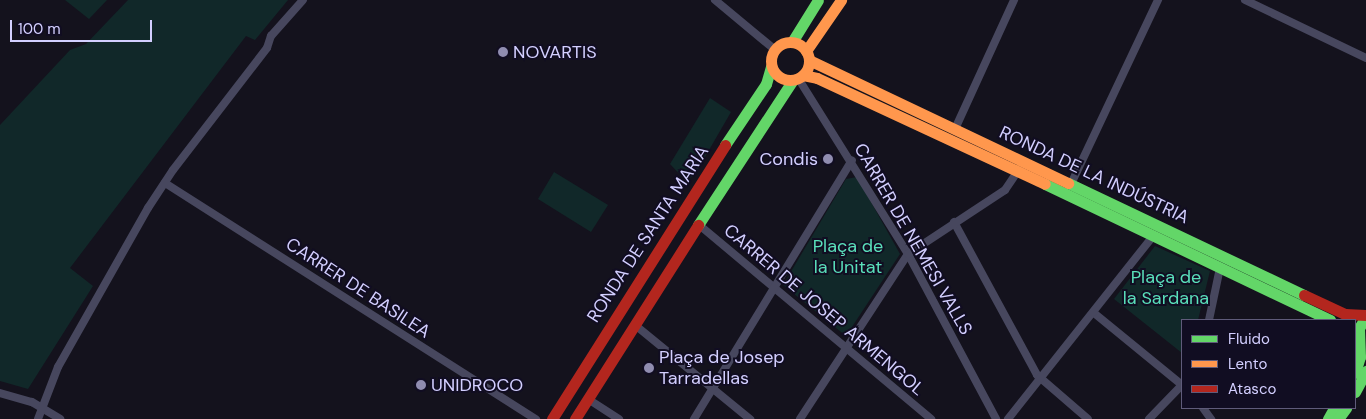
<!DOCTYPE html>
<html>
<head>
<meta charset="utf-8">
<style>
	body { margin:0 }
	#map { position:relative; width:1366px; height:419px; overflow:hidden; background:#14121d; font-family:"DM Sans",sans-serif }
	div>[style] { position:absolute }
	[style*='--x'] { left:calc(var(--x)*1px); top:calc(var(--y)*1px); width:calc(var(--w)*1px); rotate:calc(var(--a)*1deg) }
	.green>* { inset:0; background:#112829 }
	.street>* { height:8px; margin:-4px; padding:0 4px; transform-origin:4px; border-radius:4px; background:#47475e }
	.fast>* { height:11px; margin:-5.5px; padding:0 5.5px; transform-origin:5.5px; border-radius:5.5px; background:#63d668 }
	.slow>* { height:11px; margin:-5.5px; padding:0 5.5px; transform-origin:5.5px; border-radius:5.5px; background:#ff974d }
	.slow>.ring { margin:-5.5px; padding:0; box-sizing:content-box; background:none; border:11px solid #ff974d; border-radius:50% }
	.jam>* { height:11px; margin:-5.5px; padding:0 5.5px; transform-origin:5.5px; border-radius:5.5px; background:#b3261e }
	.dots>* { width:14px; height:14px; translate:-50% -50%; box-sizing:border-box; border:2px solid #110d22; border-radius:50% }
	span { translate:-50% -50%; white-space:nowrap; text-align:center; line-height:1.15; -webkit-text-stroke:4px #110d22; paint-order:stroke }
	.poi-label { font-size:18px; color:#d3cfff }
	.left { translate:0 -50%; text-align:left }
	.right { translate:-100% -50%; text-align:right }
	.street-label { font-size:18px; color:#d3cfff }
	.park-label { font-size:18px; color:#5ae0bb }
	.legend { position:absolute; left:1181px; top:319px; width:175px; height:90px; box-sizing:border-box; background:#110d22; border:1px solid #5f5b7a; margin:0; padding:6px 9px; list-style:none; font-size:15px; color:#d3cfff }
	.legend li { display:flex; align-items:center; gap:10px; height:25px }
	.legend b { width:25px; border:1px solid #5f5b7a }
	.scale { position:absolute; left:10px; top:20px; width:142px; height:22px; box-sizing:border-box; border:2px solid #d3cfff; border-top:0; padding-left:6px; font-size:15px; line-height:18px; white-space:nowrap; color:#d3cfff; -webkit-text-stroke:4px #110d22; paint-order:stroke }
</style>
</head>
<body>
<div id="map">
	<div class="green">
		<i style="clip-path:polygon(65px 0,107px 0,89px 19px)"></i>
		<i style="clip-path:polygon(128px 0,288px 0,255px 40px,246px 36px,70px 268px,93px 286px,28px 389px,0 381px,0 125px,70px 50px,86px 44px)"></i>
		<i style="clip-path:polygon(710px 98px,731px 112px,694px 176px,685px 180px,670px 164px)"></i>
		<i style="clip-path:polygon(554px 172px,608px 205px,591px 232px,538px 199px)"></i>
		<i style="clip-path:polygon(857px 177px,900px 254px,846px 336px,783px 285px,846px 179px)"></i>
		<i style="clip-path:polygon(1155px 246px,1210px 271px,1198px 320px,1182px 320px,1182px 353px,1114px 299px)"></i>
	</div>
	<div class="street">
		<i style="--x:715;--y:0;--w:77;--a:39.7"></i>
		<i style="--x:1245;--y:0;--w:134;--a:25.6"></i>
		<i style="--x:798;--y:78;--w:208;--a:58"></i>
		<i style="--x:908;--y:254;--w:187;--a:61.9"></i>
		<i style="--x:955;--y:129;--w:142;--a:-65.4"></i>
		<i style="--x:165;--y:183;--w:440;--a:32.5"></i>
		<i style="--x:1071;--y:184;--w:204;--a:-64.7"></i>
		<i style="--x:954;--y:222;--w:174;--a:61.5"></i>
		<i style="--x:1037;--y:375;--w:67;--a:40.8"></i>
		<i style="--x:698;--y:224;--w:304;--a:39.9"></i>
		<i style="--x:1094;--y:313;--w:114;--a:39.3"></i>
		<i style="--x:1209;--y:320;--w:53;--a:-78.1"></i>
		<i style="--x:635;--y:325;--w:149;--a:39.3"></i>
		<i style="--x:0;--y:393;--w:33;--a:16"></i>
		<i style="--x:32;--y:402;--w:33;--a:31"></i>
		<i style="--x:588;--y:399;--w:37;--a:33"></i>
		<i style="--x:1203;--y:408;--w:14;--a:54"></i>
		<i style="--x:38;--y:419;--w:56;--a:-69"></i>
		<i style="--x:58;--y:367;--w:183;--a:-60.5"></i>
		<i style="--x:148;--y:208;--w:45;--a:-56.7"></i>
		<i style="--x:173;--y:170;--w:154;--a:-52.4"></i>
		<i style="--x:267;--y:48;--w:13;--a:-72"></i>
		<i style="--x:271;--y:36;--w:48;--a:-48.4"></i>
		<i style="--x:694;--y:419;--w:303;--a:-58.6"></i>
		<i style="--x:800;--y:419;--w:197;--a:-56.8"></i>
		<i style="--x:908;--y:254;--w:116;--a:-33.4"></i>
		<i style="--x:1005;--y:190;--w:23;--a:-56"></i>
		<i style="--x:1008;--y:419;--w:233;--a:-51.6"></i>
		<i style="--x:1149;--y:419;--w:47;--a:-45.9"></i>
	</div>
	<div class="fast">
		<i style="--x:792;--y:42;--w:49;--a:-58.2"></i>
		<i style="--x:725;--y:145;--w:73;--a:-56.1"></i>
		<i style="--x:766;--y:84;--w:18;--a:-74"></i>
		<i style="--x:1068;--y:183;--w:261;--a:25.4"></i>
		<i style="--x:1045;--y:184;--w:316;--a:25.5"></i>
		<i style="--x:698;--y:225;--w:173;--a:-56.8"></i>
		<i style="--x:1355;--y:373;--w:17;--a:-73"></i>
		<i style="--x:1360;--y:357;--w:29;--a:-92"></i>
		<i style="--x:1359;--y:328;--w:13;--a:-58"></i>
		<i style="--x:1355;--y:392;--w:24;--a:-62"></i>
		<i style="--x:1328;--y:419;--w:13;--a:-61"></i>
		<i style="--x:1338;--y:419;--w:14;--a:-54"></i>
	</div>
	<div class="slow">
		<i class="ring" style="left:771px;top:42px;width:27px;height:27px"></i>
		<i style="--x:806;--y:51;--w:62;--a:-55.5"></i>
		<i style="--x:809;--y:60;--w:287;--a:25.4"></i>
		<i style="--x:803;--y:75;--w:14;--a:12"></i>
		<i style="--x:817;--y:78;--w:251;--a:24.9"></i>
	</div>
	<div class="jam">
		<i style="--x:1304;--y:295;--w:45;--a:24.9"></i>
		<i style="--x:1345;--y:314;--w:21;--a:3"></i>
		<i style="--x:552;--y:419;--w:324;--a:-57.7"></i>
		<i style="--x:575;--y:419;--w:230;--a:-57.6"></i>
	</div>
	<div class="dots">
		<i style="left:503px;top:52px;background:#908db0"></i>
		<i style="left:828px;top:159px;background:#908db0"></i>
		<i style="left:649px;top:368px;background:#908db0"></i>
		<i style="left:421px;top:385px;background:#908db0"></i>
	</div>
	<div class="poi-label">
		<span class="left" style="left:513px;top:52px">NOVARTIS</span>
		<span class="right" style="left:818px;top:159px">Condis</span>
		<span class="left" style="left:659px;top:368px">Plaça de Josep<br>Tarradellas</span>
		<span class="left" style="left:431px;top:385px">UNIDROCO</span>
	</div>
	<div class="street-label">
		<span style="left:1094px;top:175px;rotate:25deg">RONDA DE LA INDÚSTRIA</span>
		<span style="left:648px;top:234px;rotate:-57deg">RONDA DE SANTA MARIA</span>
		<span style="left:913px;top:239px;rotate:60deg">CARRER DE NEMESI VALLS</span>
		<span style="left:358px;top:288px;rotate:33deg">CARRER DE BASILEA</span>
		<span style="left:824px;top:310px;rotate:40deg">CARRER DE JOSEP ARMENGOL</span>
	</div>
	<div class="park-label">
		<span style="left:848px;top:257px">Plaça de<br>la Unitat</span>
		<span style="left:1166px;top:288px">Plaça de<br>la Sardana</span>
	</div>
	<ul class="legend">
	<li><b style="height:6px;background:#63d668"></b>Fluido</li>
	<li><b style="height:6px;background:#ff974d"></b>Lento</li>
	<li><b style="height:6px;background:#b3261e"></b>Atasco</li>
	</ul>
	<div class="scale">100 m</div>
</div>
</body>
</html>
